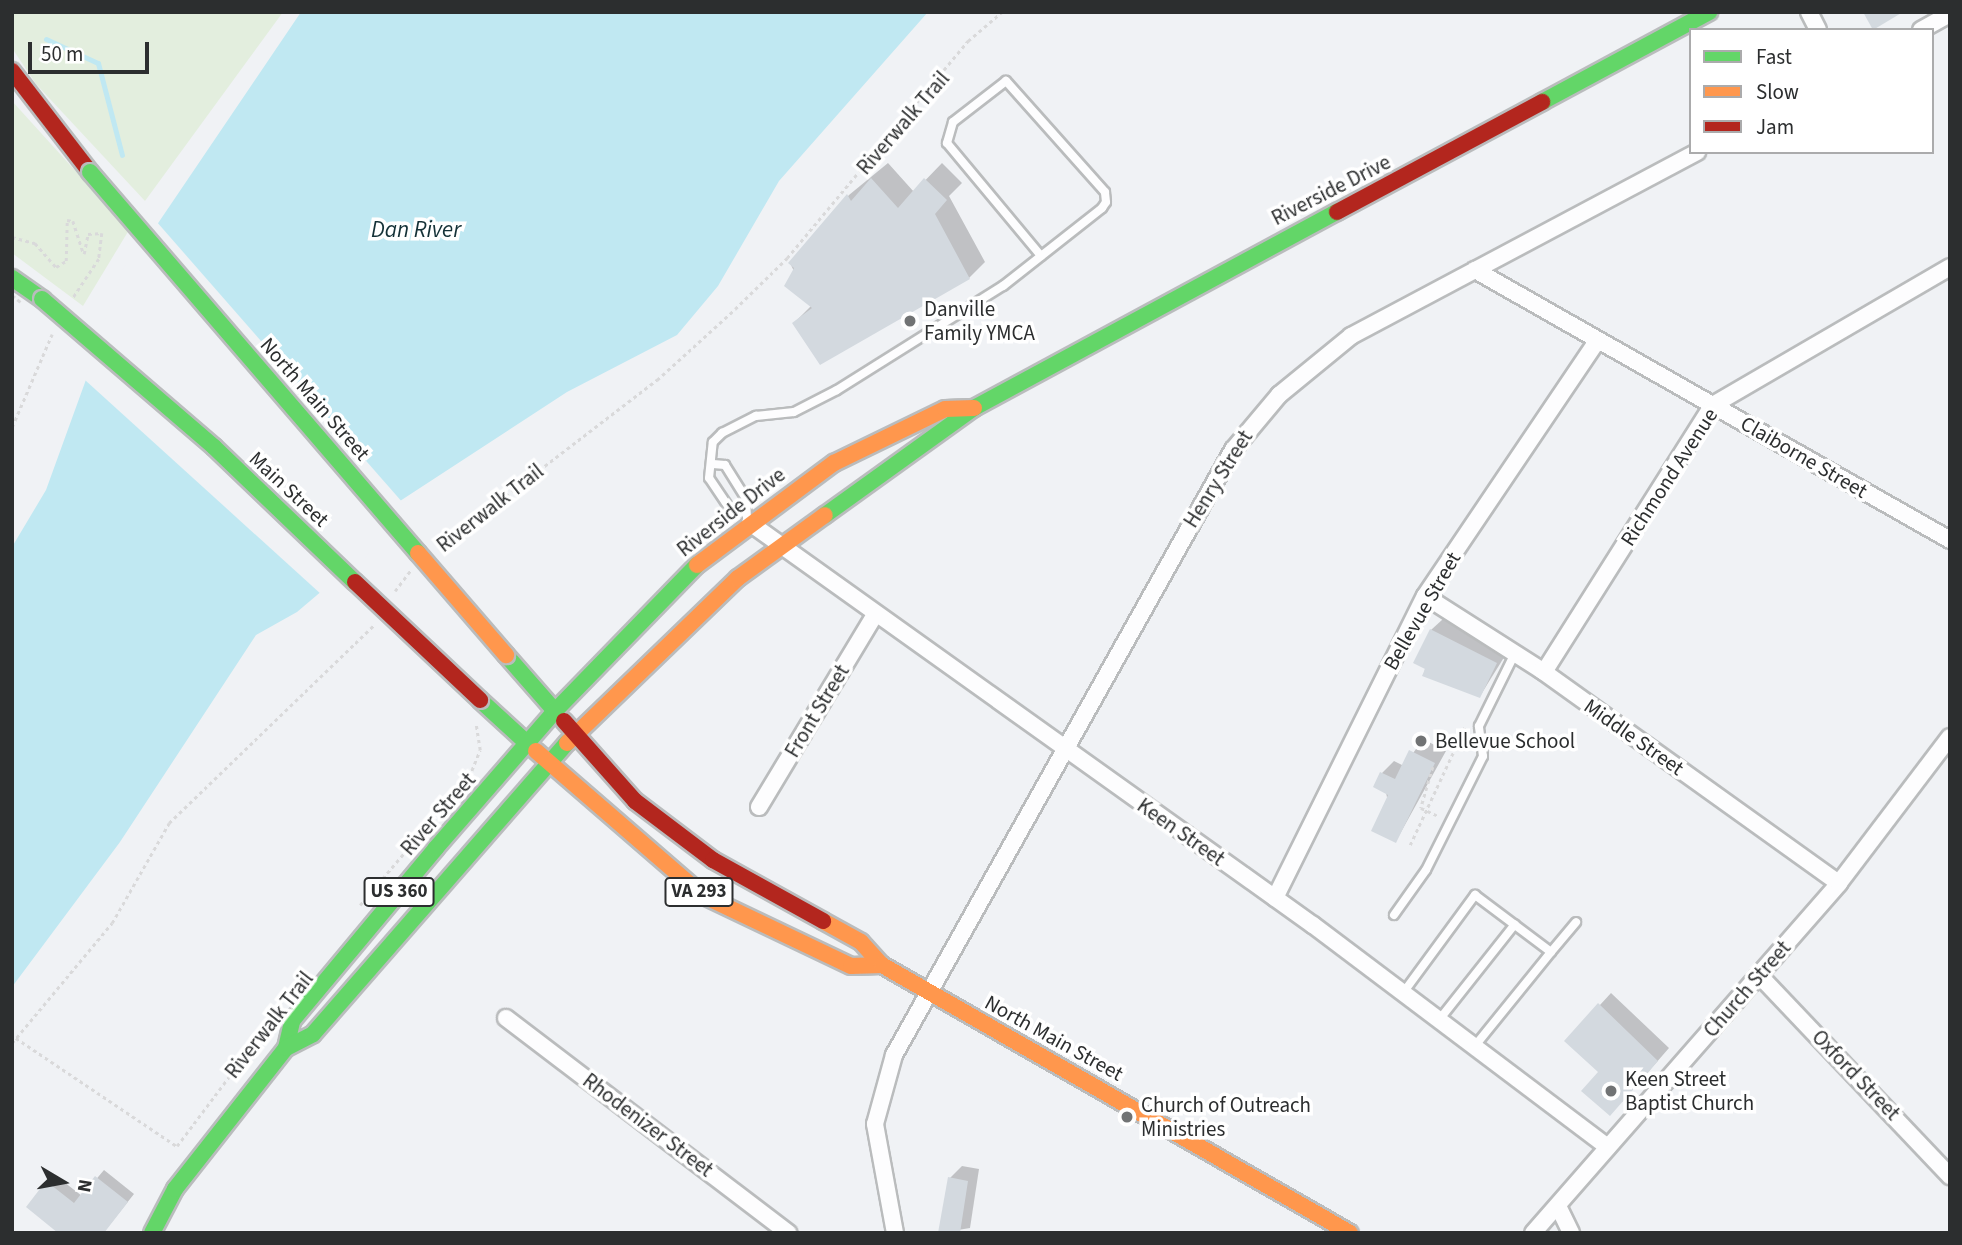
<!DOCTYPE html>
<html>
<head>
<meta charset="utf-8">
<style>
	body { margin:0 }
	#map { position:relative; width:1962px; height:1245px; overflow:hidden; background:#f0f2f5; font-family:"Source Sans 3",sans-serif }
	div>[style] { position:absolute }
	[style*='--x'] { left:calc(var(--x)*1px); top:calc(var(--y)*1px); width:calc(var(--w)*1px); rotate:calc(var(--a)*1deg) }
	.green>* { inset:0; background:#e3eede }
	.water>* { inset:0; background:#c0e8f2 }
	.pier>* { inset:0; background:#f0f2f5 }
	.shadow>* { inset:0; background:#0003 }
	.stream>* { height:5px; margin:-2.5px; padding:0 2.5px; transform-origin:2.5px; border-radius:2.5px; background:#c0e8f2 }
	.building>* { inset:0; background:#d3d9df }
	.path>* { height:2.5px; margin-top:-1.25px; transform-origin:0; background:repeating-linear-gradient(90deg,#d9d9da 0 3.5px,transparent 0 7px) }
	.roads { filter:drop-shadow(2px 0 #babcbd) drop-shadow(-2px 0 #babcbd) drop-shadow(0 2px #babcbd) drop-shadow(0 -2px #babcbd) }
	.lane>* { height:8px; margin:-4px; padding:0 4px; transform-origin:4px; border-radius:4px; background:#fdfdfe }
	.street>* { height:16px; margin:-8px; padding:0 8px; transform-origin:8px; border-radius:8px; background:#fdfdfe }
	.fast>* { height:16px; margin:-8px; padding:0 8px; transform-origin:8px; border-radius:8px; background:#63d668 }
	.slow>* { height:16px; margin:-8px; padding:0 8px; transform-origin:8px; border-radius:8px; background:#ff974d }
	.jam>* { height:16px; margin:-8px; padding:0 8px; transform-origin:8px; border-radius:8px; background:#b3261e }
	.path-bridge>* { height:2.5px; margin-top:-1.25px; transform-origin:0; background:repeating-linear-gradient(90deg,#d9d9da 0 3.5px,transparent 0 7px) }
	.bridges { filter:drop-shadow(2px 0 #babcbd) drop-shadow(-2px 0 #babcbd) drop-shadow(0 2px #babcbd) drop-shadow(0 -2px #babcbd) }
	.fast-bridge>* { height:16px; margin:-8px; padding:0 8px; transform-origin:8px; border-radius:8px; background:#63d668 }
	.slow-bridge>* { height:16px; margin:-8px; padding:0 8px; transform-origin:8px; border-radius:8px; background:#ff974d }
	.jam-bridge>* { height:16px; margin:-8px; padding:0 8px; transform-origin:8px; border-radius:8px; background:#b3261e }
	.dots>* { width:19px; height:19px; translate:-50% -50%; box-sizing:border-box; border:4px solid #fff; border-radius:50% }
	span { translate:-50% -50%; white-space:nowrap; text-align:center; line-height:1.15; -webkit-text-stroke:7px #fff; paint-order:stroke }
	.shield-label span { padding:2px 5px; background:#fff; border:2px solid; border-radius:5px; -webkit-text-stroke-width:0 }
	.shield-label { font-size:19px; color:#2c2e2f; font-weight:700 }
	.street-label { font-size:21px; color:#2c2e2f }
	.poi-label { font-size:21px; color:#2c2e2f }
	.left { translate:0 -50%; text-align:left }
	.water-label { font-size:23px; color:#143137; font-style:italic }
	.frame { position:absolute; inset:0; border:14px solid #2c2e2f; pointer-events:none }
	.legend { position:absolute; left:1689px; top:28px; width:245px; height:126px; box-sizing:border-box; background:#fff; border:2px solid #ababac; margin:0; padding:9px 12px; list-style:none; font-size:21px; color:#2c2e2f }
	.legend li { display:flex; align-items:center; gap:14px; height:35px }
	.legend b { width:35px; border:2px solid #ababac }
	.north { position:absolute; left:28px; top:1147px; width:70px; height:70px; -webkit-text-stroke:5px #fff; paint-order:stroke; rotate:100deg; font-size:19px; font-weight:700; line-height:28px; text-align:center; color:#2c2e2f }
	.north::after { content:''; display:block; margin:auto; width:24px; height:32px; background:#2c2e2f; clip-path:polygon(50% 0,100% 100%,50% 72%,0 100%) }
	.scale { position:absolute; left:28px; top:42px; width:121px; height:32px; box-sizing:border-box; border:4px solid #2c2e2f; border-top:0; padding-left:9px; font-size:21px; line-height:24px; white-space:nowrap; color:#2c2e2f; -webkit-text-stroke:5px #fff; paint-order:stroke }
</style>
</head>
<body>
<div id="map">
	<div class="green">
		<i style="clip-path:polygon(12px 12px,283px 12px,145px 201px,36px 84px,12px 48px)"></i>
		<i style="clip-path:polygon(12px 101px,129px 230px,83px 306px,12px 253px)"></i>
	</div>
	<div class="water">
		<i style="clip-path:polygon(301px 12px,928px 12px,779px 181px,718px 286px,677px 335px,567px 392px,400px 501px,362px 557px,297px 612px,256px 635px,120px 842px,12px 987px,12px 547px,46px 490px,125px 272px)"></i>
	</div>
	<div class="pier">
		<i style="clip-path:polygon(156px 221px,403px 503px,365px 559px,322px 595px,85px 380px,122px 271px)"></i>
	</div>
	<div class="shadow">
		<i style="clip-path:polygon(888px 163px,914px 192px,942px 163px,962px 183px,949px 196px,985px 262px,969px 278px,820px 363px,794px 323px,811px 306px,790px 263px,849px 195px)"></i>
		<i style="clip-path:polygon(1443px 619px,1508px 651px,1480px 696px,1424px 675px,1431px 630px)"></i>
		<i style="clip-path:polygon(1423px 739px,1446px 751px,1396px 841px,1382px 773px,1394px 761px,1404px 766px)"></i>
		<i style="clip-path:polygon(1611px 993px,1669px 1048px,1622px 1102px,1601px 1072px,1567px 1041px)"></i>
		<i style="clip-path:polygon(962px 1166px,979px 1169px,970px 1228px,940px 1233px,950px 1178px)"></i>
		<i style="clip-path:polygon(104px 1170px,134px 1194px,103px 1233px,47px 1182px,55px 1175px,82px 1196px)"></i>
	</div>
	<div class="stream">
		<i style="--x:46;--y:39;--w:57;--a:24.8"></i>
		<i style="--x:98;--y:63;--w:95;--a:75.4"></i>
	</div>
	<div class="building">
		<i style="clip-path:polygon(1863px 12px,1903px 12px,1873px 30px)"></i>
		<i style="clip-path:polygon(871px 178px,898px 208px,924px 178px,947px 200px,935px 214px,970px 279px,820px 365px,792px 323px,812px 308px,784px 286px,794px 268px,788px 263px,847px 194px,851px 201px)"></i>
		<i style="clip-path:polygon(1430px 629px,1497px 663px,1480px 698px,1422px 676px,1425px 669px,1413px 663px)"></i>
		<i style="clip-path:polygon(1409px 750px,1435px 763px,1396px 843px,1371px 831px,1388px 795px,1373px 787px,1380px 772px,1395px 779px)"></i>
		<i style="clip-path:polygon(1598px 1003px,1658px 1061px,1610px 1116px,1581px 1091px,1598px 1072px,1564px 1041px)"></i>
		<i style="clip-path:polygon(95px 1176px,128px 1202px,104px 1233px,58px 1233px,26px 1207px,46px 1181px,74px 1203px)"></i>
		<i style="clip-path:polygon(948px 1177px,968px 1181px,960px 1233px,938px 1233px)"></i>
	</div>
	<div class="path">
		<i style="--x:12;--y:237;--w:24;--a:15"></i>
		<i style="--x:35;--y:243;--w:32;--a:49"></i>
		<i style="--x:56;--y:267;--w:12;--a:-31"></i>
		<i style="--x:66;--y:261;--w:41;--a:-88.6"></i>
		<i style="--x:67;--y:220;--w:6;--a:9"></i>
		<i style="--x:73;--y:221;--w:35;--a:72"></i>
		<i style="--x:84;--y:254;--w:20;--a:-79"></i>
		<i style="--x:88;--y:234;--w:14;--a:-4"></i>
		<i style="--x:102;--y:233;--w:26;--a:97"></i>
		<i style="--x:99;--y:259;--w:47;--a:123.7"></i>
		<i style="--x:12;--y:427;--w:101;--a:-66.7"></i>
		<i style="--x:439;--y:547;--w:275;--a:-37.5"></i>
		<i style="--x:657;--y:380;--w:105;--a:-42.3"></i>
		<i style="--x:735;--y:309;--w:73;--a:-44.4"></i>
		<i style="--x:787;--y:258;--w:283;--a:-50.2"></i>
		<i style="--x:968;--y:41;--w:45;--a:-40.5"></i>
		<i style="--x:395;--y:591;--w:25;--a:-53"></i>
		<i style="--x:1433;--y:767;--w:43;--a:106.3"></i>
		<i style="--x:1421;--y:808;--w:19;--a:25"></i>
		<i style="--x:469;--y:777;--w:29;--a:-68"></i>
		<i style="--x:480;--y:750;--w:26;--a:-99"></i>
		<i style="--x:1410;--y:845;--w:132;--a:-65"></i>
		<i style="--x:360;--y:905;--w:147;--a:-49.7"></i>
		<i style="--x:16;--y:1038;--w:194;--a:33.9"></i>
		<i style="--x:177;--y:1146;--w:156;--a:-53.1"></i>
		<i style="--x:12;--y:1043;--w:156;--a:-50.2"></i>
		<i style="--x:112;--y:923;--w:115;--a:-60.3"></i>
		<i style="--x:169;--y:823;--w:284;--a:-44"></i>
	</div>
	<div class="roads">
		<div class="lane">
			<i style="--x:713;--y:464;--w:12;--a:5"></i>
			<i style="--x:725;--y:465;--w:40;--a:58"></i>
			<i style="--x:746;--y:499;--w:18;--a:87"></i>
			<i style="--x:744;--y:512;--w:14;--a:-168"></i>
			<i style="--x:730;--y:509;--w:37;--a:-124"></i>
			<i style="--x:709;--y:478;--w:36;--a:-84"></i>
			<i style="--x:713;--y:442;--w:13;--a:-45"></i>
			<i style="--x:722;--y:433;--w:38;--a:-27"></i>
			<i style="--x:756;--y:416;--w:38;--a:-6"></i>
			<i style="--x:794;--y:412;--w:48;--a:-27.1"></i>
			<i style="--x:837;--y:390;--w:196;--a:-32.1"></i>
			<i style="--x:1003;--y:286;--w:126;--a:-38.2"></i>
			<i style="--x:1102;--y:208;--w:7;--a:-56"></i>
			<i style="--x:1106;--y:202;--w:10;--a:-96"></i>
			<i style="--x:1105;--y:192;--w:149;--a:-131.7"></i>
			<i style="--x:1006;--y:81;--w:67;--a:142.3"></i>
			<i style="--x:953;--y:122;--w:22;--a:106"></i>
			<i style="--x:947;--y:143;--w:147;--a:50.2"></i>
			<i style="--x:1394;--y:915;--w:55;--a:-54.6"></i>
			<i style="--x:1426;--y:870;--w:127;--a:-63.4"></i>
			<i style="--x:1483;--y:756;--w:30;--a:-98"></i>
			<i style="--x:1479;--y:726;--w:81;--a:-63.7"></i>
			<i style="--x:1551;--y:952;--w:39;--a:-50"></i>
			<i style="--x:1403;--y:993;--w:122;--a:-53.7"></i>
			<i style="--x:1475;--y:895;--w:95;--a:36.9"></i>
			<i style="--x:1551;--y:952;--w:122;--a:129"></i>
			<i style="--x:1439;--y:1020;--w:122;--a:-51.6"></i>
		</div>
		<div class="street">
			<i style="--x:1809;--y:12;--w:20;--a:63"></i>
			<i style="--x:1921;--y:30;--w:33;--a:-29"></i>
			<i style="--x:1475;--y:270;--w:546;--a:29.61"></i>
			<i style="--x:750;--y:523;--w:692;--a:35.53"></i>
			<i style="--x:1313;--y:925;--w:369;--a:37"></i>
			<i style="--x:1425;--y:596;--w:138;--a:32.5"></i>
			<i style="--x:1541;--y:670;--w:366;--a:35.6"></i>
			<i style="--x:1544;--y:672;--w:316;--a:-57.7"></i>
			<i style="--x:1713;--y:405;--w:274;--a:-30.2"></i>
			<i style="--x:759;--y:807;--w:224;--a:-58.9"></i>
			<i style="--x:1275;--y:898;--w:337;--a:-63.6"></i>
			<i style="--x:1425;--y:596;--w:308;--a:-56"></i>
			<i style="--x:1760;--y:976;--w:276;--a:46.5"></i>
			<i style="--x:506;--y:1018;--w:355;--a:37.3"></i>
			<i style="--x:1558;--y:1206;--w:30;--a:64"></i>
			<i style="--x:895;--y:1233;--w:111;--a:-100.4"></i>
			<i style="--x:875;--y:1124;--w:72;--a:-74.6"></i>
			<i style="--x:894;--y:1055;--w:694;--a:-60.74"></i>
			<i style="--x:1233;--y:450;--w:72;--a:-50.1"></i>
			<i style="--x:1279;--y:395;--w:93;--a:-39.3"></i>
			<i style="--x:1351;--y:336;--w:392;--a:-28"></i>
			<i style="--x:1533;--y:1233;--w:465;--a:-48.8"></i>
			<i style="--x:1839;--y:883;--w:183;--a:-52.8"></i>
		</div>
		<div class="fast">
			<i style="--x:1542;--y:102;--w:190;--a:-28.3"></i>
			<i style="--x:12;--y:278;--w:37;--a:35"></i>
			<i style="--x:825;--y:515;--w:183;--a:-35.7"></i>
			<i style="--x:974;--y:408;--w:413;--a:-28.4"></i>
			<i style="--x:506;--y:655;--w:74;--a:48.8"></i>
			<i style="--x:480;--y:700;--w:64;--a:42.5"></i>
			<i style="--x:286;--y:1048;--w:28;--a:-77"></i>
			<i style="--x:292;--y:1021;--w:225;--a:-50.2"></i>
			<i style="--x:436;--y:848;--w:181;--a:-49"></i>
			<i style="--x:555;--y:711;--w:204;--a:-45.8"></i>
			<i style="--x:152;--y:1233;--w:50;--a:-62.4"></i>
			<i style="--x:175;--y:1189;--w:179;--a:-51.8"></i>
			<i style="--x:286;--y:1048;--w:30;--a:-27"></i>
			<i style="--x:313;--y:1034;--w:386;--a:-48.9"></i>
		</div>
		<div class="slow">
			<i style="--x:697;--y:565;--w:171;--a:-36.7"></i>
			<i style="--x:834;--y:463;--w:123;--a:-25.9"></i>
			<i style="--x:945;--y:409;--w:29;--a:-2"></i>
			<i style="--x:567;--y:743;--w:238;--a:-44"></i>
			<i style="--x:738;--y:578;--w:107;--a:-35.9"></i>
			<i style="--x:536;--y:751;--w:220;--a:40.9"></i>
			<i style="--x:702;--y:895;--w:165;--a:25.5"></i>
			<i style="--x:851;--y:966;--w:31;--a:-2"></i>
			<i style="--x:823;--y:921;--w:43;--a:28.9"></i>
			<i style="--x:861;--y:942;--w:31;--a:48"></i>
			<i style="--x:882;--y:965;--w:539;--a:29.8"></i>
		</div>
		<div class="jam">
			<i style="--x:12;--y:71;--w:128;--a:52.3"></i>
			<i style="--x:1337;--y:212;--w:233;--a:-28.2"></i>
			<i style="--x:564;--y:721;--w:107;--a:48.4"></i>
			<i style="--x:635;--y:801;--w:98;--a:37.1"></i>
			<i style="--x:713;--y:860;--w:126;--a:29"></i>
		</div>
	</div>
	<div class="path-bridge">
		<i style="--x:12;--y:295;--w:13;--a:39"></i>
	</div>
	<div class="bridges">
		<div class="fast-bridge">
			<i style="--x:90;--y:172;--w:503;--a:49.28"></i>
			<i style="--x:42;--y:299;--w:227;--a:40.7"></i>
			<i style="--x:214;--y:447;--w:195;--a:43.8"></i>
		</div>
		<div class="slow-bridge">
			<i style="--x:418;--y:553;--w:135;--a:49.2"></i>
		</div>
		<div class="jam-bridge">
			<i style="--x:355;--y:582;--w:172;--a:43.3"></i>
		</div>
	</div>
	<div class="dots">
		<i style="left:910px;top:321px;background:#717374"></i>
		<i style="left:1421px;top:741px;background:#717374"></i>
		<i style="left:1611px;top:1091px;background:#717374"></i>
		<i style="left:1127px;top:1117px;background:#717374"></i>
	</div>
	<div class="shield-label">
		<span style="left:399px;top:892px">US 360</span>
		<span style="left:699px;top:892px">VA 293</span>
	</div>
	<div class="street-label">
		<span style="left:903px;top:123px;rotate:-49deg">Riverwalk Trail</span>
		<span style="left:1331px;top:190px;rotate:-27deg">Riverside Drive</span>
		<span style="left:315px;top:399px;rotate:49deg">North Main Street</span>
		<span style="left:1804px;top:457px;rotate:30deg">Claiborne Street</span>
		<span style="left:1669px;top:477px;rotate:-57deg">Richmond Avenue</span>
		<span style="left:1218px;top:479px;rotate:-58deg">Henry Street</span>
		<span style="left:289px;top:489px;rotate:43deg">Main Street</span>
		<span style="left:490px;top:508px;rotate:-38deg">Riverwalk Trail</span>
		<span style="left:731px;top:512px;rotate:-38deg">Riverside Drive</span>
		<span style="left:1422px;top:611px;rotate:-60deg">Bellevue Street</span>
		<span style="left:817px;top:711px;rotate:-59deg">Front Street</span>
		<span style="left:1634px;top:737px;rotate:35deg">Middle Street</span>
		<span style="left:438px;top:814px;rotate:-49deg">River Street</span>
		<span style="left:1181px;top:832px;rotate:35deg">Keen Street</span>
		<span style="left:1747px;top:989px;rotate:-49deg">Church Street</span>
		<span style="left:269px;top:1025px;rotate:-52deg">Riverwalk Trail</span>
		<span style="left:1054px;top:1038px;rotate:29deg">North Main Street</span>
		<span style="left:1856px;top:1075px;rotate:46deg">Oxford Street</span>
		<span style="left:648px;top:1125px;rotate:37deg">Rhodenizer Street</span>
	</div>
	<div class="poi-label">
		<span class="left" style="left:924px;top:321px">Danville<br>Family YMCA</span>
		<span class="left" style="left:1435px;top:741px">Bellevue School</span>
		<span class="left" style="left:1625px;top:1091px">Keen Street<br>Baptist Church</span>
		<span class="left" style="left:1141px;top:1117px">Church of Outreach<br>Ministries</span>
	</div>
	<div class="water-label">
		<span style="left:416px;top:230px">Dan River</span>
	</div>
	<div class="frame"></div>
	<ul class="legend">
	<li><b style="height:9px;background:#63d668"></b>Fast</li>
	<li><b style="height:9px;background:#ff974d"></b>Slow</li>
	<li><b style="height:9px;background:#b3261e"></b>Jam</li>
	</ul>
	<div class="north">N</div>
	<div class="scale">50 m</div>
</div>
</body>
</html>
